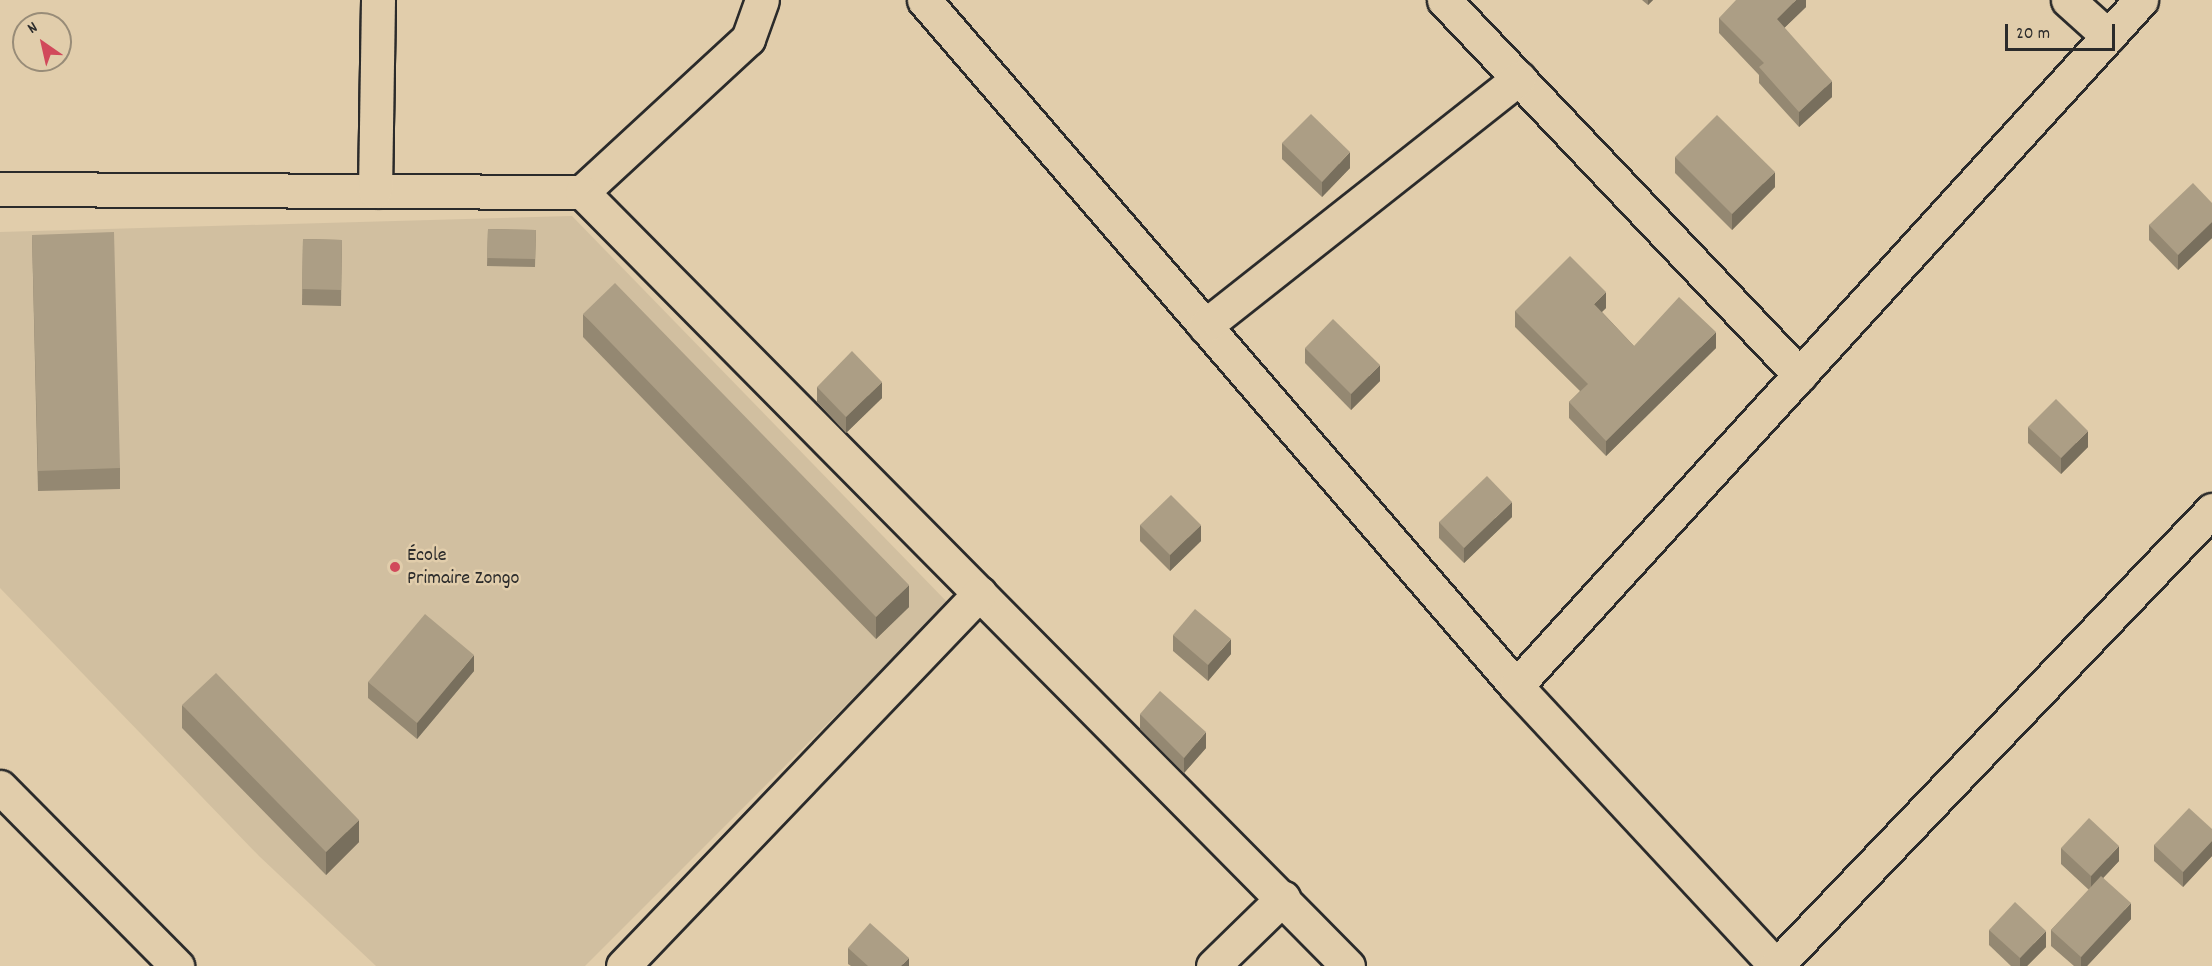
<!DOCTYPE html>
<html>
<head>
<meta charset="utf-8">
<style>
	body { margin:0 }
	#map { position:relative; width:2212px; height:966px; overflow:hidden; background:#e1cdab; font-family:Dekko,sans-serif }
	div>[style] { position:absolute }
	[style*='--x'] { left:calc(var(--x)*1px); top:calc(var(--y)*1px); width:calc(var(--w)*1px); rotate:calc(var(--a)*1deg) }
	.built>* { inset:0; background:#d1bfa0 }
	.roads { filter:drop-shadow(2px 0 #2b2b2b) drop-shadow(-2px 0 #2b2b2b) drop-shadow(0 2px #2b2b2b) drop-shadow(0 -2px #2b2b2b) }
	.street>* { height:33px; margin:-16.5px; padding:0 16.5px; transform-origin:16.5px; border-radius:16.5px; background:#e1cdab }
	.wall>* { inset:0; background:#948872 }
	.shaded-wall>* { inset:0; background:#786f5d }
	.building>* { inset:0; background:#ac9e85 }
	.dots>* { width:16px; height:16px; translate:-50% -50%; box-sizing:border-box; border:3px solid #e1cdab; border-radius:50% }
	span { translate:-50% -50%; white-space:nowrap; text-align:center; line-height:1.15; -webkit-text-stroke:5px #e1cdab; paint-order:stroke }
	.poi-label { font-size:20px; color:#2b2b2b }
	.left { translate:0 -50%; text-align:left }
	.north { position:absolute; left:12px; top:12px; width:60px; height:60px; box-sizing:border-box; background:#e1cdab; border:2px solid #988c78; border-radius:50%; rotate:326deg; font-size:16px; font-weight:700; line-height:24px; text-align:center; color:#2b2b2b }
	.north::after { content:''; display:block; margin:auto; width:21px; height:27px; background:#d1495b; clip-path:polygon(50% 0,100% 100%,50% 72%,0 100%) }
	.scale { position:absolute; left:2005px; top:24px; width:110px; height:27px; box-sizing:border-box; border:3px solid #2b2b2b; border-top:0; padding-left:8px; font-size:18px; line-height:21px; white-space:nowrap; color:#2b2b2b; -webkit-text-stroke:4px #e1cdab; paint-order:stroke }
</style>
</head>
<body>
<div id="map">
	<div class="built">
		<i style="clip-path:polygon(572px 216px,948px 603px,585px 966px,376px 966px,259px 856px,0 588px,0 232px)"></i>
	</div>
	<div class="roads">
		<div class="street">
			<i style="--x:924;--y:0;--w:906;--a:49.21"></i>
			<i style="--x:1516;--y:686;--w:382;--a:47.1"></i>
			<i style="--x:1444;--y:0;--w:517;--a:46.49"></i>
			<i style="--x:2068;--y:0;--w:54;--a:42"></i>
			<i style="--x:0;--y:189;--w:582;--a:0.3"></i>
			<i style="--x:582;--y:192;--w:226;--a:-42.7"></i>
			<i style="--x:748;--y:39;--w:41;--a:-70.3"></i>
			<i style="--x:375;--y:191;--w:191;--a:-89.1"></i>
			<i style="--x:582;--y:192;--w:1089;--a:45.3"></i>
			<i style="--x:1205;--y:326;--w:400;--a:-38.3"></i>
			<i style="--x:1516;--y:686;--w:928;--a:-47.66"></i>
			<i style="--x:0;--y:787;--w:252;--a:45.3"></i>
			<i style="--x:623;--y:966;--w:516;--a:-46.26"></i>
			<i style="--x:1213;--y:966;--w:98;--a:-44.2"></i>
			<i style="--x:1776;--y:966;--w:631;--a:-46.28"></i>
		</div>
	</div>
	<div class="wall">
		<i style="clip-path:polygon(1642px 0,1653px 0,1648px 5px)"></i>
		<i style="clip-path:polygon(1806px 0,1806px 7px,1784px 28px,1832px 97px,1799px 127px,1759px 83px,1759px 75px,1719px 33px,1719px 18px)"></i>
		<i style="clip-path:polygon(1282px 143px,1350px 168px,1322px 197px,1282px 159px)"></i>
		<i style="clip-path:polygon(1675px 157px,1775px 187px,1732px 230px,1675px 173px)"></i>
		<i style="clip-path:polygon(2212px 203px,2212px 238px,2178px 270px,2149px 240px,2149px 225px)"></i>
		<i style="clip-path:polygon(488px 229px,536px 230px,535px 267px,487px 266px)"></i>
		<i style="clip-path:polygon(32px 235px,120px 468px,120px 489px,38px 491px)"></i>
		<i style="clip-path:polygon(303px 239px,342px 240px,341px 306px,302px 305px)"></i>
		<i style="clip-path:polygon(1606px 308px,1602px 312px,1634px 346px,1716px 348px,1606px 456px,1569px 418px,1569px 402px,1580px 391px,1515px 327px,1515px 311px)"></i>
		<i style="clip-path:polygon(583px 314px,909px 607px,876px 639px,583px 337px)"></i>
		<i style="clip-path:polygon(1305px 348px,1380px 381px,1351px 410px,1305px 363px)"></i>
		<i style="clip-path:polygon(817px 387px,882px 398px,846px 433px,817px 402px)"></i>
		<i style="clip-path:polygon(2028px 427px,2088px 447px,2061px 474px,2028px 443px)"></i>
		<i style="clip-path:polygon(1512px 517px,1464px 563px,1439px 538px,1439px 522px)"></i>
		<i style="clip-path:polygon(1140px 525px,1201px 541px,1170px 571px,1140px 541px)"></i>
		<i style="clip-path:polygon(1173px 635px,1231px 654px,1208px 681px,1173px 651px)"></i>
		<i style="clip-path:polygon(474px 671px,417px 739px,368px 698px,368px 682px)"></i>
		<i style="clip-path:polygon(182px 705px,359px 842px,326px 875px,182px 728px)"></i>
		<i style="clip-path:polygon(1140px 714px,1206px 748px,1184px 773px,1140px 729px)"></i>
		<i style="clip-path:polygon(2212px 829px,2212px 856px,2183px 887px,2154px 861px,2154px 845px)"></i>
		<i style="clip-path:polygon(2061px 848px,2119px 861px,2103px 878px,2131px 919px,2087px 966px,2074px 966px,2051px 946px,2051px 930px,2089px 890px,2061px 864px)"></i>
		<i style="clip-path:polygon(1989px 930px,2046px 947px,2027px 966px,2011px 966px,1989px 945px)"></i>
		<i style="clip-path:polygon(848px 948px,909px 966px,851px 966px,848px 964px)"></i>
	</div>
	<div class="shaded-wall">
		<i style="clip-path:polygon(1648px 0,1653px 0,1648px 5px)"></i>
		<i style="clip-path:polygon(1796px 0,1806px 0,1806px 7px,1777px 35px,1777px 19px)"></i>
		<i style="clip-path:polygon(1832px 81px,1832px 97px,1799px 127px,1799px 112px)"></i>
		<i style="clip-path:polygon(1350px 152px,1350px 168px,1322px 197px,1322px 182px)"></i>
		<i style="clip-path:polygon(1775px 172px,1775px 187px,1732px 230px,1732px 214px)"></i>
		<i style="clip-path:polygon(2212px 222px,2212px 238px,2178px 270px,2178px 255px)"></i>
		<i style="clip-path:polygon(1606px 292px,1606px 308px,1594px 319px,1594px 304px)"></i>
		<i style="clip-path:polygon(1716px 332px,1716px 348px,1606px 456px,1606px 441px)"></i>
		<i style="clip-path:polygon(1380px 365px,1380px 381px,1351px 410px,1351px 394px)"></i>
		<i style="clip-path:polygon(882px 382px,882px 398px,846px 433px,846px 417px)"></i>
		<i style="clip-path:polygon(2088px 431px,2088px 447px,2061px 474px,2061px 458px)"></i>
		<i style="clip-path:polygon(1512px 502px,1512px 517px,1464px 563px,1464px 548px)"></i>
		<i style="clip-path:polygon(1201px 525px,1201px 541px,1170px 571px,1170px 555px)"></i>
		<i style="clip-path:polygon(909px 585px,909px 607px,876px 639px,876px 617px)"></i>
		<i style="clip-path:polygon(1231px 639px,1231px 654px,1208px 681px,1208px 665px)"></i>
		<i style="clip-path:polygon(474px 655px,474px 671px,417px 739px,417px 723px)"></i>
		<i style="clip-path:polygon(1206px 732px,1206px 748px,1184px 773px,1184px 758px)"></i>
		<i style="clip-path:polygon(359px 820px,359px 842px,326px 875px,326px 852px)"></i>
		<i style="clip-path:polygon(2212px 841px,2212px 856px,2183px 887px,2183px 872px)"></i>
		<i style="clip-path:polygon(2119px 846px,2119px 861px,2091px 891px,2091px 876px)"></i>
		<i style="clip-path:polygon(2131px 903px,2131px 919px,2087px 966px,2081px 966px,2081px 957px)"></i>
		<i style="clip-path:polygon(2046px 931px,2046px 947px,2027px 966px,2020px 966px,2020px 958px)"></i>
		<i style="clip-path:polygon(909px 958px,909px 966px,901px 966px)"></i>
	</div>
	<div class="building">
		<i style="clip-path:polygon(1736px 0,1796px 0,1777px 19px,1832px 81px,1799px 112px,1759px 67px,1764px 63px,1719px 18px)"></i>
		<i style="clip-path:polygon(1311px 114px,1350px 152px,1322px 182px,1282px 143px)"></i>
		<i style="clip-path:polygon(1717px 115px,1775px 172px,1732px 214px,1675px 157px)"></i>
		<i style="clip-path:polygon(2193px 183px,2212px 203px,2212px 222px,2178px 255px,2149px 225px)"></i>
		<i style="clip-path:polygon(488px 229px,536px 230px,535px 259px,487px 258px)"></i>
		<i style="clip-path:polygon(114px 232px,120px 468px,38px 471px,32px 235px)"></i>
		<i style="clip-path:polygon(303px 239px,342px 240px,341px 290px,302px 289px)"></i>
		<i style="clip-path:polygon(1570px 256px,1606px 292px,1594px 304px,1634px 346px,1679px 297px,1716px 332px,1606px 441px,1569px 402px,1588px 384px,1515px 311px)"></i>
		<i style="clip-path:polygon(615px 283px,909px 585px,876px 617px,583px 314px)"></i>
		<i style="clip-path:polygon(1333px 319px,1380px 365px,1351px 394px,1305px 348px)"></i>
		<i style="clip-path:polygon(852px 351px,882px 382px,846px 417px,817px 387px)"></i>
		<i style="clip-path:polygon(2056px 399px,2088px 431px,2061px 458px,2028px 427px)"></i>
		<i style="clip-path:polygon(1487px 476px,1512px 502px,1464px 548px,1439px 522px)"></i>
		<i style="clip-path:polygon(1171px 495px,1201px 525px,1170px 555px,1140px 525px)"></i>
		<i style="clip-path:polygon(1195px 609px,1231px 639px,1208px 665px,1173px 635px)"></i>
		<i style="clip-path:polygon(425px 614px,474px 655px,417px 723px,368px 682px)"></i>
		<i style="clip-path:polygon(216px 673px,359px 820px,326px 852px,182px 705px)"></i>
		<i style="clip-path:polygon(1160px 691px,1206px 732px,1184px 758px,1140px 714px)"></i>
		<i style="clip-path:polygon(2189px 808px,2212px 829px,2212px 841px,2183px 872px,2154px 845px)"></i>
		<i style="clip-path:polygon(2089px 818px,2119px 846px,2091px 876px,2061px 848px)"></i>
		<i style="clip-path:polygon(2101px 876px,2131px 903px,2081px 957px,2051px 930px)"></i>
		<i style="clip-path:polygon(2015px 902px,2046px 931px,2020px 958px,1989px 930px)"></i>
		<i style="clip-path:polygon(870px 923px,909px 958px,901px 966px,868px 966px,848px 948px)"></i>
	</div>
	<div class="dots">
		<i style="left:395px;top:567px;background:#d1495b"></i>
	</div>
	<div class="poi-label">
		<span class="left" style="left:407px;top:568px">École<br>Primaire Zongo</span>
	</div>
	<div class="north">N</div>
	<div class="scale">20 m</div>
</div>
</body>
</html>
